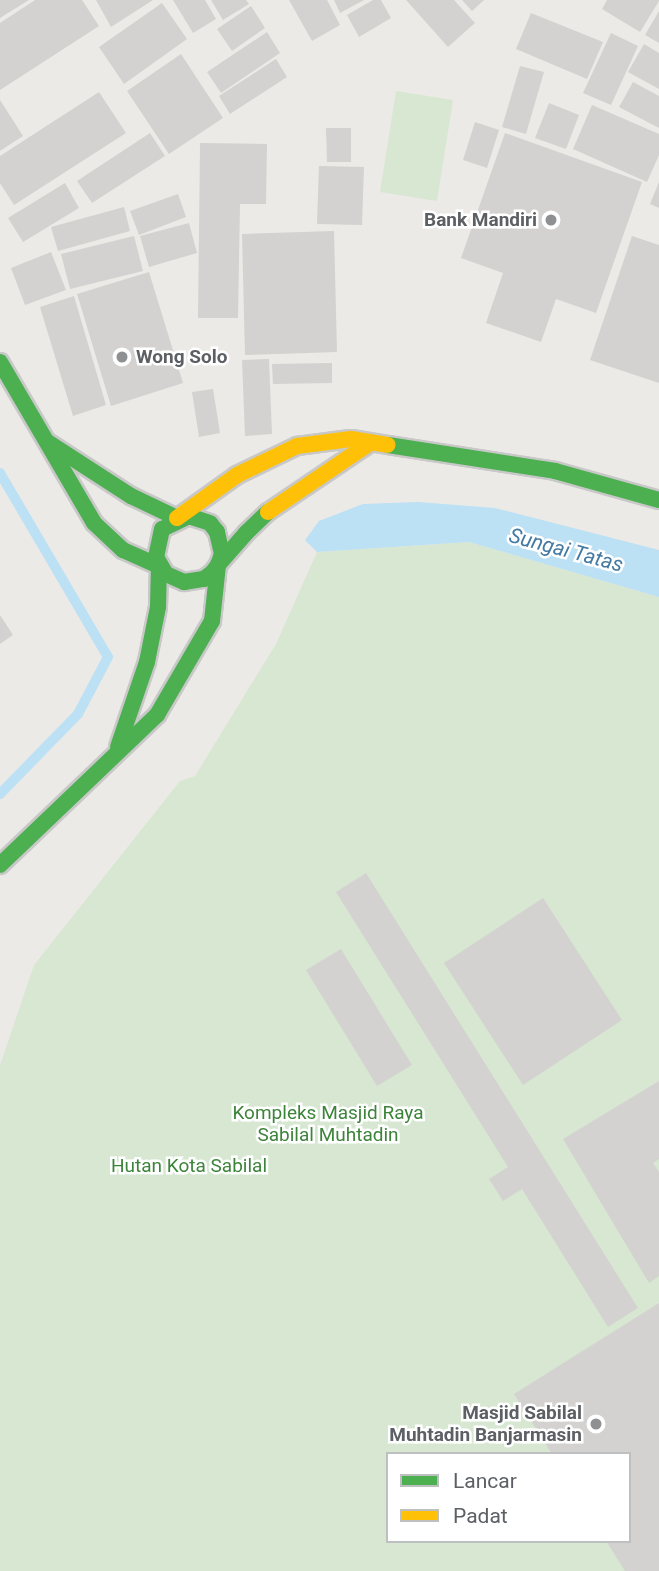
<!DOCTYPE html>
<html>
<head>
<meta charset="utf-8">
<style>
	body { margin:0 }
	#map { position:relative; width:659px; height:1571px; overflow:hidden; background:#eceae6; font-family:Roboto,sans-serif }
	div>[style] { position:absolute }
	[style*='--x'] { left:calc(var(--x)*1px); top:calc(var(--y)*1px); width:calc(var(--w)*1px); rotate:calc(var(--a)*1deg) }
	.green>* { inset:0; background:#d7e7d2 }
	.water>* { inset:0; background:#bce0f4 }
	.stream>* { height:10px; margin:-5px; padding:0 5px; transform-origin:5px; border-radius:5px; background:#bce0f4 }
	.building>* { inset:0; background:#d3d2d0 }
	.roads { filter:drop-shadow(2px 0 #c8c8c8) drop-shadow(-2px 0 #c8c8c8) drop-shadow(0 2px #c8c8c8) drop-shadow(0 -2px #c8c8c8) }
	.fast>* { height:16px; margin:-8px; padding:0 8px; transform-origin:8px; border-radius:8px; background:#4caf50 }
	.slow>* { height:16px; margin:-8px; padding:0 8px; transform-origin:8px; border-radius:8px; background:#ffc107 }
	.dots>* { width:19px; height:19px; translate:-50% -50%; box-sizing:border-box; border:4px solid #fff; border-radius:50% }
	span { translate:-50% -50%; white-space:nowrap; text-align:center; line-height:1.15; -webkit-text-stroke:5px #fff; paint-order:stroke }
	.poi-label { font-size:19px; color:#5c6064; font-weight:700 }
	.right { translate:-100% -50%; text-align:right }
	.left { translate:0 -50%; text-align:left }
	.park-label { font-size:19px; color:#3d843b }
	.water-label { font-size:21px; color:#4379a2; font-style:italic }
	.legend { position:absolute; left:386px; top:1452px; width:245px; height:91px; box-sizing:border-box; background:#fff; border:2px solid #bebfc1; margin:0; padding:9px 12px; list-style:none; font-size:21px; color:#5c6064 }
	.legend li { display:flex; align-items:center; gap:14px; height:35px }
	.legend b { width:35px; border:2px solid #bebfc1 }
</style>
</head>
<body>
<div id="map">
	<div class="green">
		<i style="clip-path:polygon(396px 91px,453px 100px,437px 201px,380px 192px)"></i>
		<i style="clip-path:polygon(evenodd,469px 542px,659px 597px,659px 1571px,0 1571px,0 1065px,34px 965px,180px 781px,195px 776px,276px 644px,317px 552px,469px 542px,388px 1454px,629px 1454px,629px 1541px,388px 1541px,388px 1454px)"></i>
	</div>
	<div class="water">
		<i style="clip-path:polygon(418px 502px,495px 508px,659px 550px,659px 597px,469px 542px,317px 552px,305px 540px,319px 521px,363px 504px)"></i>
	</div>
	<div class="stream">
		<i style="--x:0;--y:473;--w:213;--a:59.6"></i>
		<i style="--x:108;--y:657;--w:64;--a:117.8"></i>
		<i style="--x:78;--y:714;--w:112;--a:134.3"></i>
	</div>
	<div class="building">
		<i style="clip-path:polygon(0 0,29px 0,0 18px)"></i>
		<i style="clip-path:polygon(35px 0,82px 0,99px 26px,0 90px,0 23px)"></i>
		<i style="clip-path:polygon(96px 0,153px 0,111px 27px)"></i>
		<i style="clip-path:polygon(173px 0,205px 0,216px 19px,193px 33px)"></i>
		<i style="clip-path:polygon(211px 0,246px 0,249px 4px,223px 20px)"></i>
		<i style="clip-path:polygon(289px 0,327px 0,340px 25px,312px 41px)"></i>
		<i style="clip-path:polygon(334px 0,364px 0,340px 13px)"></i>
		<i style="clip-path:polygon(373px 0,381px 0,391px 18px,359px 37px,347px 15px)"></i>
		<i style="clip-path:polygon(406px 0,454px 0,475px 23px,448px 47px)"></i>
		<i style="clip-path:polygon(462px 0,484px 0,472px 11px)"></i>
		<i style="clip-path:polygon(607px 0,659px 0,659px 1px,640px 32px,602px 9px)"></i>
		<i style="clip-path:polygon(162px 3px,187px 39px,124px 84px,99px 47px)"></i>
		<i style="clip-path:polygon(251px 6px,265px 28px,232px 51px,217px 29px)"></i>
		<i style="clip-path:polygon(659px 11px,659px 43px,645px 35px)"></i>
		<i style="clip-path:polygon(531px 13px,603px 42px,587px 79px,516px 49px)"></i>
		<i style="clip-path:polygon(267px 32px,280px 53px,221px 93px,207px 72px)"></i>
		<i style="clip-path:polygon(611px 33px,638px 46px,611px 105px,583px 93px)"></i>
		<i style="clip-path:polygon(644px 44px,659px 53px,659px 89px,628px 72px)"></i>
		<i style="clip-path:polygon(181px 54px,223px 118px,169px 154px,127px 91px)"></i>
		<i style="clip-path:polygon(276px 59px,287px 77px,230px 114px,219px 96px)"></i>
		<i style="clip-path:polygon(520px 66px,544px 72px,526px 134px,502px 127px)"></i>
		<i style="clip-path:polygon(633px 82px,659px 96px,659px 128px,619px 107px)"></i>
		<i style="clip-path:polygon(99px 92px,126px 133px,14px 205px,0 183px,0 156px)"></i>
		<i style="clip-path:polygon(0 100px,23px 136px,0 151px)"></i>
		<i style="clip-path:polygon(549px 103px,579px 115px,566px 149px,535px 138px)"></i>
		<i style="clip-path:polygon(592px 105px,659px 134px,659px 155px,647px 182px,573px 149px)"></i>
		<i style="clip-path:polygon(475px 122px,499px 130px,487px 168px,463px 160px)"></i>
		<i style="clip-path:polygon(326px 128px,351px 128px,351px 162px,327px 162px)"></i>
		<i style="clip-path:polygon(150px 133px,165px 156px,92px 203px,77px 181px)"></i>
		<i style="clip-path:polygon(505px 133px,642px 182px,596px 313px,556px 299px,541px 342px,486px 323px,503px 273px,461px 258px)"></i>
		<i style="clip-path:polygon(200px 143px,267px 144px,266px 204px,240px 204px,238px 318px,198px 318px)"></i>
		<i style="clip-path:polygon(319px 166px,364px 167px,362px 225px,317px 224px)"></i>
		<i style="clip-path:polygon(659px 182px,659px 208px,650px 204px)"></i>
		<i style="clip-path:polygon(65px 183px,79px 208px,23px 242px,8px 218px)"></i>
		<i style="clip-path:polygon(178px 194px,186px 217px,139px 235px,130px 211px)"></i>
		<i style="clip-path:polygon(124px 207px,130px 231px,58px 251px,51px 227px)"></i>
		<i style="clip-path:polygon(189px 223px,197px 253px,149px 267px,140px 236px)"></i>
		<i style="clip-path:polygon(334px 231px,337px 352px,245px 355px,242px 234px)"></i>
		<i style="clip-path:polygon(134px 236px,143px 271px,70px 289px,61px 254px)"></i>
		<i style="clip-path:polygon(632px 236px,659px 245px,659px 383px,590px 360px)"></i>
		<i style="clip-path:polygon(51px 252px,66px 290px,25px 305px,11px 268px)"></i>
		<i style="clip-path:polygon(149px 272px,183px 383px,111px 406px,77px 294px)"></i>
		<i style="clip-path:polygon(74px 296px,106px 405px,73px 416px,40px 307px)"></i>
		<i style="clip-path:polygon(269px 359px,272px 434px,245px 436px,242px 360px)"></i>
		<i style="clip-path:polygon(332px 363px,332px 383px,273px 384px,272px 364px)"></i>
		<i style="clip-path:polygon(213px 389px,220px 433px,199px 437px,192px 392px)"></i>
		<i style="clip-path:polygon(0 615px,13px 635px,0 644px)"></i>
		<i style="clip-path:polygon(366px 873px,638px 1308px,608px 1327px,522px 1189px,503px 1201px,489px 1179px,508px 1167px,336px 892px)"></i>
		<i style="clip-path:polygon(543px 898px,622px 1020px,523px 1085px,444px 963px)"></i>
		<i style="clip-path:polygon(341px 949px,412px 1065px,377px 1086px,306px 970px)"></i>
		<i style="clip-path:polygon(659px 1081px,659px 1159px,653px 1163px,659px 1172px,659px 1276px,649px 1283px,563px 1139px)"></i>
		<i style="clip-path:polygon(659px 1303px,659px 1571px,625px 1571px,606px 1541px,629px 1541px,629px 1454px,552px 1454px,514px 1394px)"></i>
	</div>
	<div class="roads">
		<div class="fast">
			<i style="--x:0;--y:362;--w:186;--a:59.7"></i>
			<i style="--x:94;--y:523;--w:40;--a:43"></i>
			<i style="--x:123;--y:550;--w:39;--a:24"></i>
			<i style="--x:49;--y:443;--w:98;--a:32.9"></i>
			<i style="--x:131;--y:496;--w:51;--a:25.6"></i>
			<i style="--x:388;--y:445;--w:169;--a:8.8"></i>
			<i style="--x:555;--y:471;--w:108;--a:15.6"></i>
			<i style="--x:118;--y:747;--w:90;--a:-71.2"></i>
			<i style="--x:147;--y:662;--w:56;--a:-78.7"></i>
			<i style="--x:158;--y:607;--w:41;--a:-88.6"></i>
			<i style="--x:0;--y:865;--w:217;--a:-43.7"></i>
			<i style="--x:157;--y:715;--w:109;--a:-59.7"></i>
			<i style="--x:212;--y:621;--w:56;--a:-83.9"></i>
			<i style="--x:218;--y:565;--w:12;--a:-70"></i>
			<i style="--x:222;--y:554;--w:23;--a:-103"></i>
			<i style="--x:217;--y:532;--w:11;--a:-128"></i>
			<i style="--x:210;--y:523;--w:22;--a:-162"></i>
			<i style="--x:189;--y:516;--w:30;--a:154"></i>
			<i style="--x:162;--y:529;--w:29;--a:102"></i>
			<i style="--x:156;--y:557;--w:20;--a:60"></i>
			<i style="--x:166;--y:574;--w:20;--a:24"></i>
			<i style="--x:184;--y:582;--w:20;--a:-9"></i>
			<i style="--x:204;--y:579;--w:10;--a:-37"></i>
			<i style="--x:212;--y:573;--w:10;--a:-53"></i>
			<i style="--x:218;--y:565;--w:43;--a:-48.8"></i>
			<i style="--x:246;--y:533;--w:30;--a:-44"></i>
		</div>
		<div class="slow">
			<i style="--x:268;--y:512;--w:123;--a:-34.1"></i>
			<i style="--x:177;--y:518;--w:74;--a:-35.6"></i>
			<i style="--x:237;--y:475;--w:67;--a:-25.8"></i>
			<i style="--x:297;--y:446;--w:54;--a:-7.4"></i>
			<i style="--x:351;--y:439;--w:37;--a:9"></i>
		</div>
	</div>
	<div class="dots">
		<i style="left:551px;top:220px;background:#8e9092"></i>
		<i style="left:122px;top:357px;background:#8e9092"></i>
		<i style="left:596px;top:1424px;background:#8e9092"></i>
	</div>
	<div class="poi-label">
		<span class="right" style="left:537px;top:220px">Bank Mandiri</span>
		<span class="left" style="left:136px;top:357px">Wong Solo</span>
		<span class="right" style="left:582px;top:1424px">Masjid Sabilal<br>Muhtadin Banjarmasin</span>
	</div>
	<div class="park-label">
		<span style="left:328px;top:1124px">Kompleks Masjid Raya<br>Sabilal Muhtadin</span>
		<span style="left:189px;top:1166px">Hutan Kota Sabilal</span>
	</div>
	<div class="water-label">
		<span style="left:566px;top:550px;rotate:15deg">Sungai Tatas</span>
	</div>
	<ul class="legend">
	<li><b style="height:9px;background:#4caf50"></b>Lancar</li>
	<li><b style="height:9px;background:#ffc107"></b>Padat</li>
	</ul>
</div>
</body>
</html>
